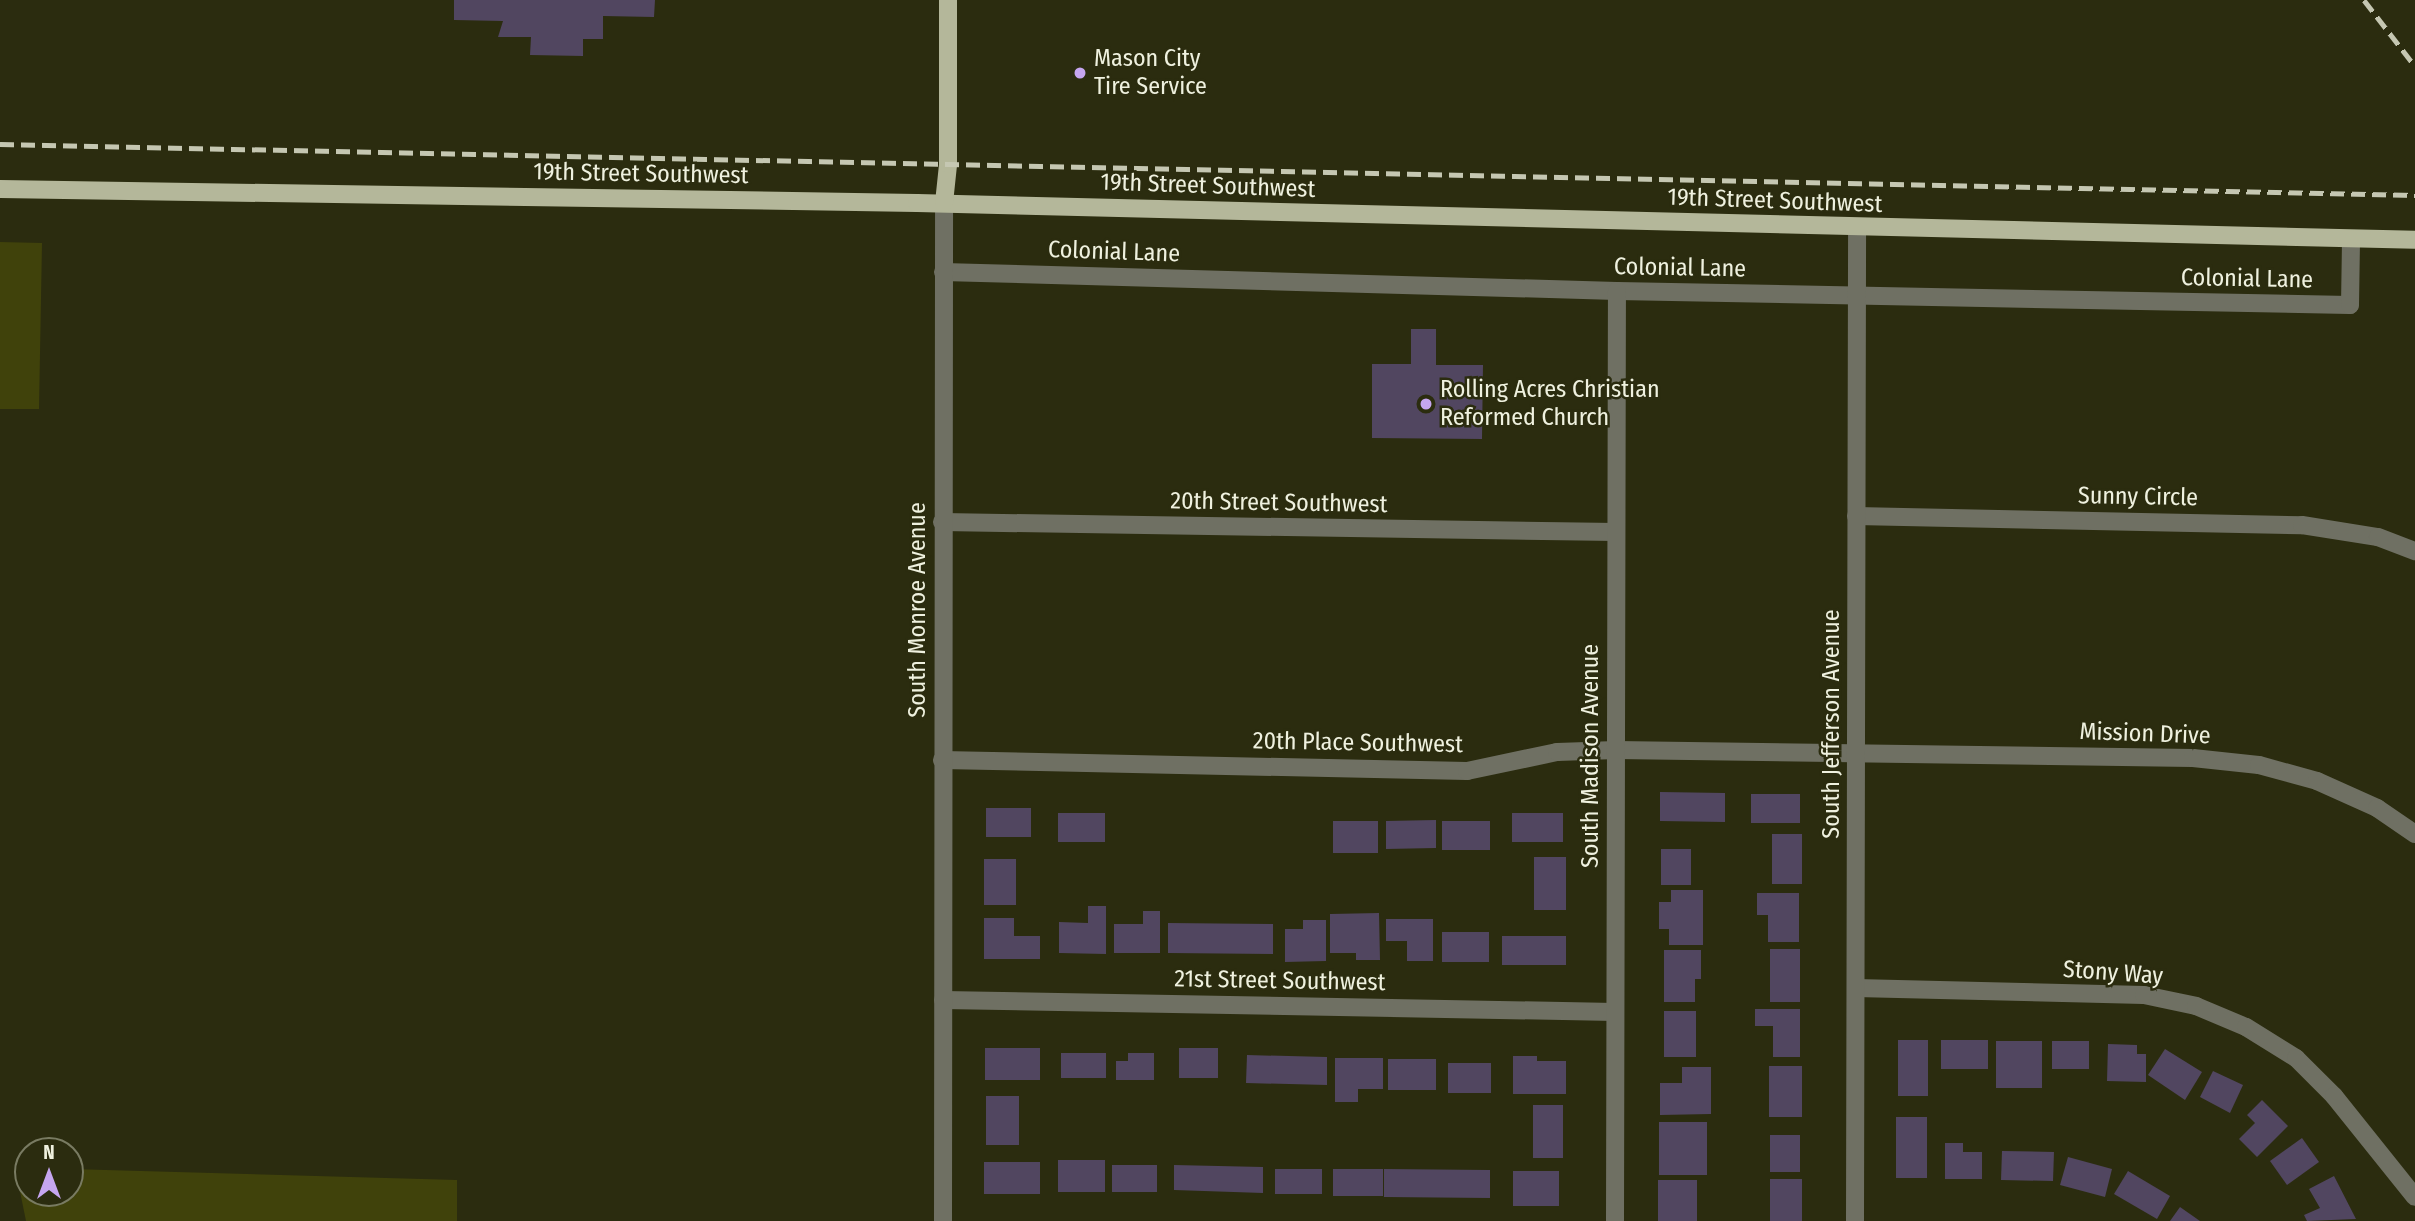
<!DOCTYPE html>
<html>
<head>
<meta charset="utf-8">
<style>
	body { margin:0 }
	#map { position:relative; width:2415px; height:1221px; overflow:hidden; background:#2b2c0f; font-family:"Fira Sans Condensed",sans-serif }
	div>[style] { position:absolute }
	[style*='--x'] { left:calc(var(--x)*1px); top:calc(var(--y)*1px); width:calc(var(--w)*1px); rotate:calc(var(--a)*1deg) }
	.green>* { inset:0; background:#40420b }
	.building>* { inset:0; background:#514660 }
	.minor>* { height:18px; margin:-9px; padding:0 9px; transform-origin:9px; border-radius:9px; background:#6f7063 }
	.major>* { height:18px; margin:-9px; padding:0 9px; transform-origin:9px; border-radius:9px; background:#b4b79a }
	.rail>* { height:5px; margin-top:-2.5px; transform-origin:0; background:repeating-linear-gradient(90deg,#c5c7b2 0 14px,transparent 0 21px) }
	.dots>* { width:19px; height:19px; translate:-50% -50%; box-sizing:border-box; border:4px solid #2b2c0f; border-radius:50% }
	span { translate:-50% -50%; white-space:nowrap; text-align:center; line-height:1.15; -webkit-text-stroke:5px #2b2c0f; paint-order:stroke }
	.poi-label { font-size:24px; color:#eff1df }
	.left { translate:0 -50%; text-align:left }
	.street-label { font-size:24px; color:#eff1df }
	.north { position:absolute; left:14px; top:1137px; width:70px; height:70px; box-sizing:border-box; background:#2b2c0f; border:2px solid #797b62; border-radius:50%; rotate:0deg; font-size:19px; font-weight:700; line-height:28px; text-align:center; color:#eff1df }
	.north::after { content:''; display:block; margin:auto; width:24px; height:32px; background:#c6a6f0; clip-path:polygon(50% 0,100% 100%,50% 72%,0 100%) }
</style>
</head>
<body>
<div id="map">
	<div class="green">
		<i style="clip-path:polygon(0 242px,42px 243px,39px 409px,0 409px)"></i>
		<i style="clip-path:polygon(15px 1167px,28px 1167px,28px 1193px,70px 1193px,70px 1169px,457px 1180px,457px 1221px,26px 1221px)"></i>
	</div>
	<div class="building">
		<i style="clip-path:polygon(454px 0,655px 0,654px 17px,603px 16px,603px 39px,583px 39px,583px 56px,530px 55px,531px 37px,498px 37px,503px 21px,454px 20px)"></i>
		<i style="clip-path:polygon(1411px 329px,1436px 329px,1436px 365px,1483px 365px,1482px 439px,1372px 438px,1372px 364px,1411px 364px)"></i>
		<i style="clip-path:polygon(1660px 792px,1725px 793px,1725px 822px,1660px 821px)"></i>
		<i style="clip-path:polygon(1751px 794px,1800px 794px,1800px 823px,1751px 823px)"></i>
		<i style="clip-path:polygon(986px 808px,1031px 808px,1031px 837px,986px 837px)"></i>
		<i style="clip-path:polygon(1058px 813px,1105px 813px,1105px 842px,1058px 842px)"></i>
		<i style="clip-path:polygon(1512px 813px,1563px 813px,1563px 842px,1512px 842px)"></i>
		<i style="clip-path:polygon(1436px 820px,1436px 848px,1386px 849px,1386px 821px)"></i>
		<i style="clip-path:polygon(1333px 821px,1378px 821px,1378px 853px,1333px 853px)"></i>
		<i style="clip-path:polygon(1442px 821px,1490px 821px,1490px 850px,1442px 850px)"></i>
		<i style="clip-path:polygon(1772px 834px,1802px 834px,1802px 884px,1772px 884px)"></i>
		<i style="clip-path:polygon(1661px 849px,1691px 849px,1691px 885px,1661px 885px)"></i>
		<i style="clip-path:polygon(1534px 857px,1566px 857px,1566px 910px,1534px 910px)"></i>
		<i style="clip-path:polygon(984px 859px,1016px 859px,1016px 905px,984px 905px)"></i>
		<i style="clip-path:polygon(1671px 890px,1703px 890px,1703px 945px,1669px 945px,1669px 929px,1659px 929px,1659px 902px,1671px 902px)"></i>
		<i style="clip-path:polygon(1757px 893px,1799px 893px,1799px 942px,1768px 942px,1768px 915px,1757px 915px)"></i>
		<i style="clip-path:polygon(1088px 906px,1106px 906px,1106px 954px,1059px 953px,1059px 922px,1088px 923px)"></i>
		<i style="clip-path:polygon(1143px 911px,1160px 911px,1160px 953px,1114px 953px,1114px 924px,1143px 924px)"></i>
		<i style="clip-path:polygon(1379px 913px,1380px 960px,1356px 960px,1356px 953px,1330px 953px,1330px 914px)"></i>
		<i style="clip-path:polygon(984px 918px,1014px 918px,1014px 936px,1040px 936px,1040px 959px,984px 959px)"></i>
		<i style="clip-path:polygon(1386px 919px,1433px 919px,1433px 961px,1407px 961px,1407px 941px,1386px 941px)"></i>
		<i style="clip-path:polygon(1303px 920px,1326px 920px,1326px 961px,1285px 962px,1285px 929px,1303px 929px)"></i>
		<i style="clip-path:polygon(1168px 923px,1273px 924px,1273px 954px,1168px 953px)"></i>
		<i style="clip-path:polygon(1442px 932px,1489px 932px,1489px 962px,1442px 962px)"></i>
		<i style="clip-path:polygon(1502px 936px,1566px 936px,1566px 965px,1502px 965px)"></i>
		<i style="clip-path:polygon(1770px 949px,1800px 949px,1800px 1002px,1770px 1002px)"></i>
		<i style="clip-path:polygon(1664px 950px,1701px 950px,1701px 979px,1695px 979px,1695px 1002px,1664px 1002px)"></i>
		<i style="clip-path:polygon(1755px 1009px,1800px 1009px,1800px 1057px,1773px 1057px,1773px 1026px,1755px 1026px)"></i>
		<i style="clip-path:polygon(1664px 1011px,1696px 1011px,1696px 1057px,1664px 1057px)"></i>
		<i style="clip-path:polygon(1898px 1040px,1928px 1040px,1928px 1096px,1898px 1096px)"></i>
		<i style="clip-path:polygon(1941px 1040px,1988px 1040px,1988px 1069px,1941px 1069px)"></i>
		<i style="clip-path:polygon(1996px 1041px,2042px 1041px,2042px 1088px,1996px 1088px)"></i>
		<i style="clip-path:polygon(2052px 1041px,2089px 1041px,2089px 1069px,2052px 1069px)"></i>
		<i style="clip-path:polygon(2108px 1044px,2137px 1045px,2137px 1054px,2146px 1054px,2146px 1082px,2107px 1081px)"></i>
		<i style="clip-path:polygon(985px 1048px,1040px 1048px,1040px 1080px,985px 1080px)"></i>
		<i style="clip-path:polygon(1179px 1048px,1218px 1048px,1218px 1078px,1179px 1078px)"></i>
		<i style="clip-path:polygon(2165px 1049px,2202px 1072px,2185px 1100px,2148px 1075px)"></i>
		<i style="clip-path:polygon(1061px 1053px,1106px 1053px,1106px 1078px,1061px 1078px)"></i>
		<i style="clip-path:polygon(1128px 1053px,1154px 1053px,1154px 1080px,1116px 1080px,1116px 1061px,1128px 1061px)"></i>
		<i style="clip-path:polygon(1247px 1055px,1327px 1057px,1327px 1085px,1246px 1083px)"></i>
		<i style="clip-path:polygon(1513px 1056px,1537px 1056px,1537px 1061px,1566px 1061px,1566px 1094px,1513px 1094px)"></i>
		<i style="clip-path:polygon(1335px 1058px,1383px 1058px,1383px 1089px,1358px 1089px,1358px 1102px,1335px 1102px)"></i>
		<i style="clip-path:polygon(1388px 1059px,1436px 1059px,1436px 1090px,1388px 1090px)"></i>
		<i style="clip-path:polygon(1448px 1063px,1491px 1063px,1491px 1093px,1448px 1093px)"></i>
		<i style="clip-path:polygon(1769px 1066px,1802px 1066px,1802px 1117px,1769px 1117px)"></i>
		<i style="clip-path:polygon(1682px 1067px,1711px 1067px,1711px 1114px,1660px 1115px,1660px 1083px,1682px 1083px)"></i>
		<i style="clip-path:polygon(2213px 1071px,2243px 1085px,2230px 1113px,2200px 1097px)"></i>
		<i style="clip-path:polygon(986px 1096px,1019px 1096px,1019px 1145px,986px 1145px)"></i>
		<i style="clip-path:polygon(2262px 1100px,2288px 1126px,2257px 1157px,2239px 1139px,2255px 1123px,2247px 1115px)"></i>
		<i style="clip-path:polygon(1533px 1105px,1563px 1105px,1563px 1158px,1533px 1158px)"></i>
		<i style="clip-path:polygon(1896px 1117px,1927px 1117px,1927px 1178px,1896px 1178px)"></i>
		<i style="clip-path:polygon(1659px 1122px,1707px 1122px,1707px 1175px,1659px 1175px)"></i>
		<i style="clip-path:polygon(1770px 1135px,1800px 1135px,1800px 1172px,1770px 1172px)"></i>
		<i style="clip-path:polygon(2302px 1138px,2319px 1162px,2287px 1185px,2270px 1161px)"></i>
		<i style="clip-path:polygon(1945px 1143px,1963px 1143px,1963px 1152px,1982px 1152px,1982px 1179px,1945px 1179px)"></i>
		<i style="clip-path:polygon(2002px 1151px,2054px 1152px,2053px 1181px,2001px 1180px)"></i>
		<i style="clip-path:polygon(2068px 1157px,2112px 1169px,2105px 1197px,2060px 1185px)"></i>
		<i style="clip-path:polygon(1058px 1160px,1105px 1160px,1105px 1192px,1058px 1192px)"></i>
		<i style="clip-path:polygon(984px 1162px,1040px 1162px,1040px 1194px,984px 1194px)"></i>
		<i style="clip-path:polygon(1112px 1165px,1157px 1165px,1157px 1192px,1112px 1192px)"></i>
		<i style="clip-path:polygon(1174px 1165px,1263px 1167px,1263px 1193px,1174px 1190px)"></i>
		<i style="clip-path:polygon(1275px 1169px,1322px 1169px,1322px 1194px,1275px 1194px)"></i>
		<i style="clip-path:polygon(1333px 1169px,1383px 1169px,1383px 1196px,1333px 1196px)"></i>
		<i style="clip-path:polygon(1384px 1169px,1490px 1170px,1490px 1198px,1384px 1197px)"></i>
		<i style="clip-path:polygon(1513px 1171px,1559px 1171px,1559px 1206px,1513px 1206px)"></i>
		<i style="clip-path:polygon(2128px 1171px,2170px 1196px,2157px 1219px,2114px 1194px)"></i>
		<i style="clip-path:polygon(2334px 1176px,2356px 1219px,2307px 1221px,2304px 1215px,2320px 1208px,2309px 1189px)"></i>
		<i style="clip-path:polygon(1770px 1179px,1802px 1179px,1802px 1221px,1770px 1221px)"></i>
		<i style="clip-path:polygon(1658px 1180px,1697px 1180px,1697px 1221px,1658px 1221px)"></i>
		<i style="clip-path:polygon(2180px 1207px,2200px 1221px,2170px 1221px)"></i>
	</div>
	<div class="minor">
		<i style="--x:943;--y:272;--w:674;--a:1.61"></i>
		<i style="--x:1617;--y:291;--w:733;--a:1.09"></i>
		<i style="--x:2350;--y:305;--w:66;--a:-89.1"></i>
		<i style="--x:1856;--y:516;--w:446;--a:1.2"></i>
		<i style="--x:2302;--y:525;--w:77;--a:9"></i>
		<i style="--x:2378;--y:537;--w:40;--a:21"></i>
		<i style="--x:942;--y:522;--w:674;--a:0.85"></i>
		<i style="--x:942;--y:760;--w:525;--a:1.2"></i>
		<i style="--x:1467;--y:771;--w:92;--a:-11.9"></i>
		<i style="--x:1557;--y:752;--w:59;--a:-1.9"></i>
		<i style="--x:1616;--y:750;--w:577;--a:0.79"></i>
		<i style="--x:2193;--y:758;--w:66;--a:6.1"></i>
		<i style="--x:2259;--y:765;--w:60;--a:15.4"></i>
		<i style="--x:2317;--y:781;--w:66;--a:24.2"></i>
		<i style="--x:2377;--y:808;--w:46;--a:34.4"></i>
		<i style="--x:1856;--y:988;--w:288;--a:1.4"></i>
		<i style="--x:2144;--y:995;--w:53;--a:11.9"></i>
		<i style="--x:2196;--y:1006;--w:54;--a:22.8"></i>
		<i style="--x:2246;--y:1027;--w:59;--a:31.8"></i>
		<i style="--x:2296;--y:1058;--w:54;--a:45"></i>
		<i style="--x:2334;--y:1096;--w:129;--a:51.3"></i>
		<i style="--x:943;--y:1000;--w:672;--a:1.02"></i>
		<i style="--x:943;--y:1221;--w:1018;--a:-89.94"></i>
		<i style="--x:1615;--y:1221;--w:930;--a:-89.88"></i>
		<i style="--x:1855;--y:1221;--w:993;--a:-89.88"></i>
	</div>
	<div class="major">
		<i style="--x:0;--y:189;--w:917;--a:0.87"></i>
		<i style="--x:917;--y:203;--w:1498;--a:1.41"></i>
		<i style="--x:944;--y:203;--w:39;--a:-84"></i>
		<i style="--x:948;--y:164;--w:164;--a:-90"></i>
	</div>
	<div class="rail">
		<i style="--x:2364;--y:0;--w:83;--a:52.3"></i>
		<i style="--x:0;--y:144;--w:2416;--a:1.21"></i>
	</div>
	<div class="dots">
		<i style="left:1080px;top:73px;background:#c6a6f0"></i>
		<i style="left:1426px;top:404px;background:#c6a6f0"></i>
	</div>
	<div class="poi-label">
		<span class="left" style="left:1094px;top:73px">Mason City<br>Tire Service</span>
		<span class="left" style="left:1440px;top:404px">Rolling Acres Christian<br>Reformed Church</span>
	</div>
	<div class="street-label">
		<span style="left:641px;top:174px;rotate:1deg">19th Street Southwest</span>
		<span style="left:1208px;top:186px;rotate:2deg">19th Street Southwest</span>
		<span style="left:1775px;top:201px;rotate:2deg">19th Street Southwest</span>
		<span style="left:1114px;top:252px;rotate:2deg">Colonial Lane</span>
		<span style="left:1680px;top:268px;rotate:1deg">Colonial Lane</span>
		<span style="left:2247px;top:279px;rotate:1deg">Colonial Lane</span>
		<span style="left:2138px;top:497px;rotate:1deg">Sunny Circle</span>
		<span style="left:1279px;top:503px;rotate:1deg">20th Street Southwest</span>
		<span style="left:918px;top:610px;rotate:-90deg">South Monroe Avenue</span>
		<span style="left:1832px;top:724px;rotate:-90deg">South Jefferson Avenue</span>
		<span style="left:2145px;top:734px;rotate:2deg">Mission Drive</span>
		<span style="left:1358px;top:743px;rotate:1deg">20th Place Southwest</span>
		<span style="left:1591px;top:756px;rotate:-90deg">South Madison Avenue</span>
		<span style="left:2113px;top:973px;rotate:4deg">Stony Way</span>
		<span style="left:1280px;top:981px;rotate:1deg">21st Street Southwest</span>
	</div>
	<div class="north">N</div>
</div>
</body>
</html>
